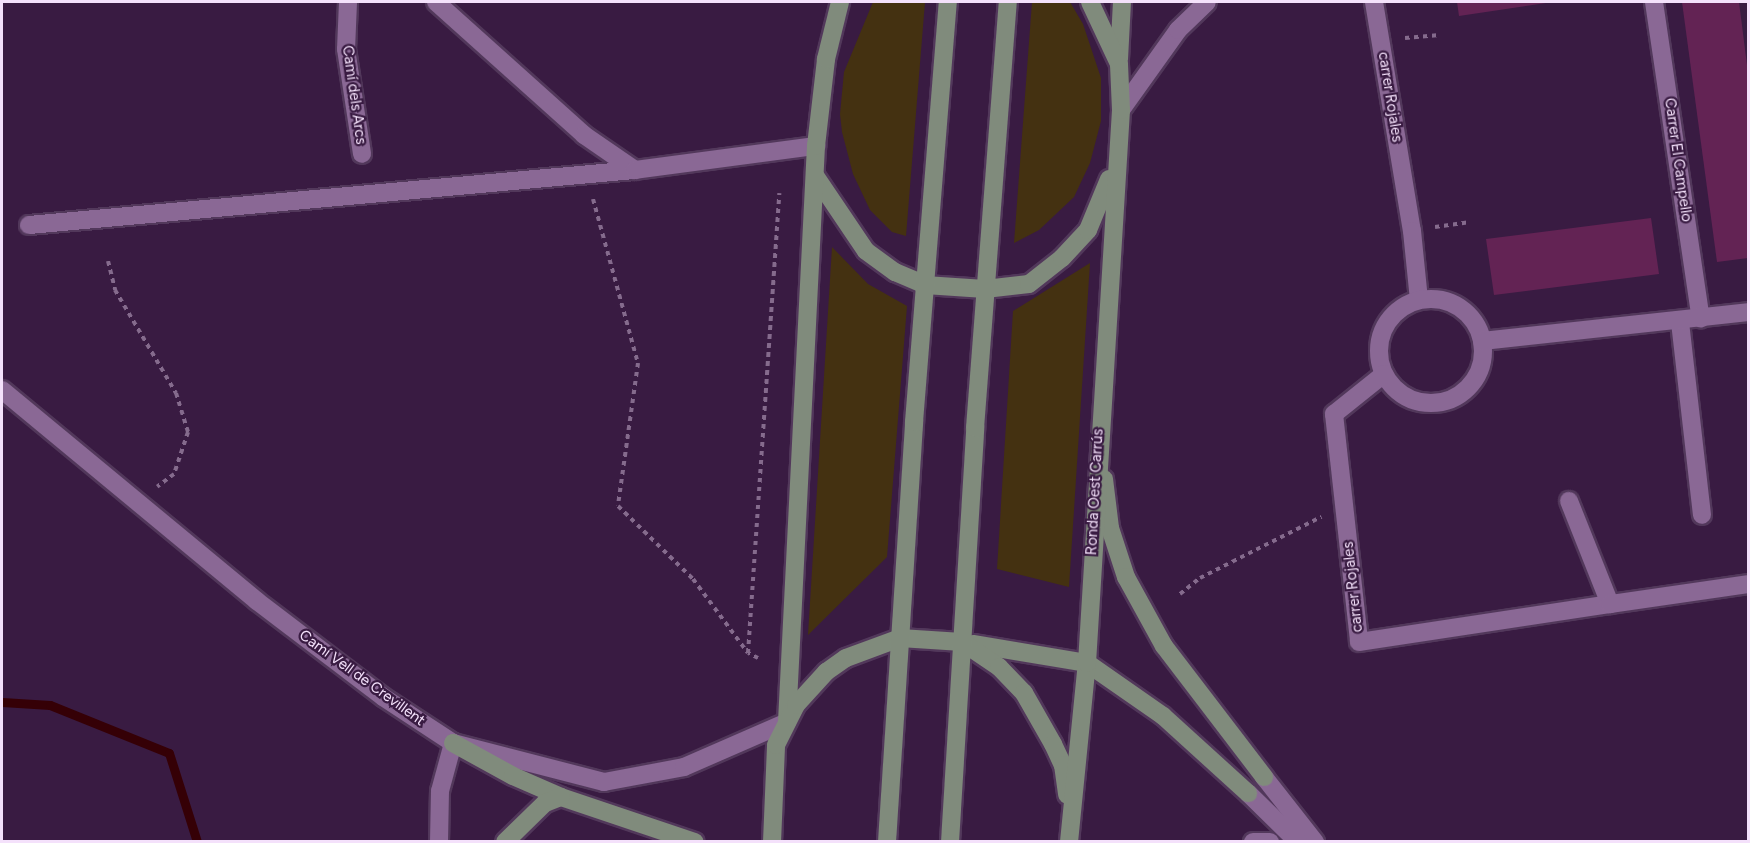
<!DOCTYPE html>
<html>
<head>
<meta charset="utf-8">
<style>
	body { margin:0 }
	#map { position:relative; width:1750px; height:843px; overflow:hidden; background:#391b42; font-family:Figtree,sans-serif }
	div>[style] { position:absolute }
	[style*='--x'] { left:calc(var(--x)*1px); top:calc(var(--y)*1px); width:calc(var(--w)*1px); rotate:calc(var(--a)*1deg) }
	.green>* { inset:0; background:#443111 }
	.stream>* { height:9px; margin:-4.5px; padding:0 4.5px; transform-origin:4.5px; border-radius:4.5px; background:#350006 }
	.building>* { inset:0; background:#632354 }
	.path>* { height:4px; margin-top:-2px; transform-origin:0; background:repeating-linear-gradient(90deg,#856b8d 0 4.5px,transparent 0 9px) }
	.roads { filter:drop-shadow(2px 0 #52385b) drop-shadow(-2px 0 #52385b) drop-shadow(0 2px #52385b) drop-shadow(0 -2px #52385b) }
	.minor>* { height:18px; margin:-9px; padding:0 9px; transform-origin:9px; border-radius:9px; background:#8a6895 }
	.minor>.ring { margin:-9px; padding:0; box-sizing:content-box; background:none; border:18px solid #8a6895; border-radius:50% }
	.major>* { height:18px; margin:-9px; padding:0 9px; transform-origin:9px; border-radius:9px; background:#808b7c }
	span { translate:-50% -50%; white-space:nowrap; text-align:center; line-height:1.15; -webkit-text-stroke:4.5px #391b42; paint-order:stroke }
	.street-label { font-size:15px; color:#f4e1fb }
	.frame { position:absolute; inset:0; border:3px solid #f4e1fb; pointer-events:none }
</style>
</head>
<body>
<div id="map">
	<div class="green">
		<i style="clip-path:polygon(873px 2px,925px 2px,906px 236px,892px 232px,870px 210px,853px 174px,842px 132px,840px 114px,844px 72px)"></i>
		<i style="clip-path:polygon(1032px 2px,1070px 2px,1083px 24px,1101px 78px,1101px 121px,1090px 163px,1074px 197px,1039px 230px,1014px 243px)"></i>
		<i style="clip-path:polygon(832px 247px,868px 284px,907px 306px,887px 557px,808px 635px)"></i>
		<i style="clip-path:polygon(1090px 263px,1069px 587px,997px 569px,1013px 311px)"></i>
	</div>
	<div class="stream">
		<i style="--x:2;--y:702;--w:48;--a:3.6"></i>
		<i style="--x:50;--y:705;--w:128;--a:22"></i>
		<i style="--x:169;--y:753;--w:93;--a:72.5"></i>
	</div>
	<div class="building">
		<i style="clip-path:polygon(1457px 2px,1546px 2px,1546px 3px,1459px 16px)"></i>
		<i style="clip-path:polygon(1682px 2px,1739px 2px,1748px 73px,1748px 258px,1717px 262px)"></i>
		<i style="clip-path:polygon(1651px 218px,1659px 274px,1494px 295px,1486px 239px)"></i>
	</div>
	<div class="path">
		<i style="--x:1405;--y:38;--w:32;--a:-5"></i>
		<i style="--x:593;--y:199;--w:170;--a:74.7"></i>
		<i style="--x:638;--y:363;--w:144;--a:98"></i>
		<i style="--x:618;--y:506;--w:105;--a:44.2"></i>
		<i style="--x:693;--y:579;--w:92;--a:53.4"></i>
		<i style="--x:1435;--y:227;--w:34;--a:-8"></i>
		<i style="--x:108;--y:261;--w:30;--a:76"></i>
		<i style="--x:115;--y:290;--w:120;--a:59.4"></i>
		<i style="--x:176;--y:393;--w:41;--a:72.9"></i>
		<i style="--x:188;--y:432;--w:44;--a:108.4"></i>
		<i style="--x:174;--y:474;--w:21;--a:143"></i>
		<i style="--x:1180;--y:594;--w:26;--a:-39"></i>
		<i style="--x:1200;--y:578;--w:136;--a:-26.8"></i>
		<i style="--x:758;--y:658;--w:11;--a:-153"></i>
		<i style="--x:748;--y:653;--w:461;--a:-86.1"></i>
	</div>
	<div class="roads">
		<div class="minor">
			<i style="--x:348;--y:2;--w:47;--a:92.4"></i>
			<i style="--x:346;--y:49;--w:106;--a:81.3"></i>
			<i style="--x:436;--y:2;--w:199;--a:41.9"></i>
			<i style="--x:584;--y:135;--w:62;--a:34.5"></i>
			<i style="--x:1374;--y:2;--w:232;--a:80.6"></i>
			<i style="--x:1412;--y:231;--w:69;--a:84.2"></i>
			<i style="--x:1654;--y:2;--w:320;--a:81.6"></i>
			<i style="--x:1121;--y:110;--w:98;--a:-54.5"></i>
			<i style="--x:1178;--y:30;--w:40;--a:-44"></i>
			<i style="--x:29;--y:225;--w:608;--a:-5.19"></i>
			<i style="--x:635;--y:170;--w:183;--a:-7.6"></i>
			<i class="ring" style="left:1379px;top:299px;width:86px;height:86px"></i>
			<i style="--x:1680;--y:322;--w:194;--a:83.5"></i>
			<i style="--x:1482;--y:341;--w:268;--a:-6.2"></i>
			<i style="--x:1384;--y:374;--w:64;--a:141.3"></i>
			<i style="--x:1334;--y:414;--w:229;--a:83.7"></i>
			<i style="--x:1359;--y:642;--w:254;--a:-8.6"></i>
			<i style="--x:1610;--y:604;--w:111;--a:-111.7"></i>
			<i style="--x:2;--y:390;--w:331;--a:39.6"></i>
			<i style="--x:257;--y:601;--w:158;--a:37.3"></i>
			<i style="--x:383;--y:697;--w:84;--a:33.3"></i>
			<i style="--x:453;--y:743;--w:156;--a:14.5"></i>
			<i style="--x:604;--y:782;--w:81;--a:-10.6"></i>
			<i style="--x:684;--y:767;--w:112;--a:-23.6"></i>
			<i style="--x:1610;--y:604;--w:139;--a:-8.2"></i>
			<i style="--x:1264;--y:777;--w:83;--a:51.9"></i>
			<i style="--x:1248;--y:793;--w:70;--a:44.4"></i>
			<i style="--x:439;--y:842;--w:51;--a:-88.9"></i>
			<i style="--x:440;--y:791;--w:50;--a:-74.8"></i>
			<i style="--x:1253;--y:842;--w:17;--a:0"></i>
		</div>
		<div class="major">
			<i style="--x:1119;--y:59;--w:57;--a:-87"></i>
			<i style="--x:816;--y:177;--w:89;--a:56"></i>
			<i style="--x:866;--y:251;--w:36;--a:36"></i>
			<i style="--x:895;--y:272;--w:33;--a:23"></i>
			<i style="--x:925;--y:285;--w:60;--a:3.8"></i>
			<i style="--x:985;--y:289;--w:44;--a:-6.5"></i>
			<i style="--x:1029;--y:284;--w:42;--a:-38.2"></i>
			<i style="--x:1062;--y:258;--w:38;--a:-47"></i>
			<i style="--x:1088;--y:230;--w:55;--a:-67.6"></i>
			<i style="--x:1104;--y:479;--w:49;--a:83"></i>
			<i style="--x:1110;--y:528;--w:52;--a:71.9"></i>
			<i style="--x:1126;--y:577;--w:79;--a:61.2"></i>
			<i style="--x:1164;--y:646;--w:165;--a:52.6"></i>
			<i style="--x:973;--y:644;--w:116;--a:9.5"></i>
			<i style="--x:1087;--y:663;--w:93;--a:34.9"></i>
			<i style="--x:1163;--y:716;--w:115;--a:42.2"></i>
			<i style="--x:787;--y:722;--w:577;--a:-87.12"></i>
			<i style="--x:816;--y:146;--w:88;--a:-83.4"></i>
			<i style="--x:826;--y:59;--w:59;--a:-76.2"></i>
			<i style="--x:453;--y:743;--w:68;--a:28.8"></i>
			<i style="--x:513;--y:776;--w:52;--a:23.6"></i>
			<i style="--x:561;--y:797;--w:141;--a:18.6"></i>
			<i style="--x:505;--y:842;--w:56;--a:-44.3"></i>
			<i style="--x:545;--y:803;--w:17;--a:-21"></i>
			<i style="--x:772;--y:842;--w:97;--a:-87.6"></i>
			<i style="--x:776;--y:745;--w:45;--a:-63.4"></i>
			<i style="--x:796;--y:705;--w:45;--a:-47.7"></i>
			<i style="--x:826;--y:672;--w:24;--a:-35"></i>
			<i style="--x:846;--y:658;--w:58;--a:-20.3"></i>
			<i style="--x:900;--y:638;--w:62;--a:3.7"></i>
			<i style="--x:962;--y:642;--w:45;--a:34"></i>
			<i style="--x:999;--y:667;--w:36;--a:46"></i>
			<i style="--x:1024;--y:693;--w:59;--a:60.4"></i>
			<i style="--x:1053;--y:744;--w:23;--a:65"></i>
			<i style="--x:1063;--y:765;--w:30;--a:82"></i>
			<i style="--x:887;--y:842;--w:421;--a:-86.3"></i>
			<i style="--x:914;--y:422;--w:421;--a:-85.4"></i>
			<i style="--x:950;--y:842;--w:415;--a:-86.5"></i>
			<i style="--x:975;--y:428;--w:427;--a:-85.6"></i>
			<i style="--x:1069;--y:842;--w:180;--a:-84.3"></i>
			<i style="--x:1087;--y:663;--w:554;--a:-86.48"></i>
			<i style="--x:1121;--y:110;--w:46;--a:-92.5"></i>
			<i style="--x:1119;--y:64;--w:68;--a:-115.1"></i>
		</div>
	</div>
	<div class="street-label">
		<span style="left:354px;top:95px;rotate:82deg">Camí dels Arcs</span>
		<span style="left:1390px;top:97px;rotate:81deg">carrer Rojales</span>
		<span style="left:1678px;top:160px;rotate:82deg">Carrer El Campello</span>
		<span style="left:1095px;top:492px;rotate:-87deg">Ronda Oest Carrús</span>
		<span style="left:1353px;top:587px;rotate:-96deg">carrer Rojales</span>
		<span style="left:362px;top:678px;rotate:36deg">Camí Vell de Crevillent</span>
	</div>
	<div class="frame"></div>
</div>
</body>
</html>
